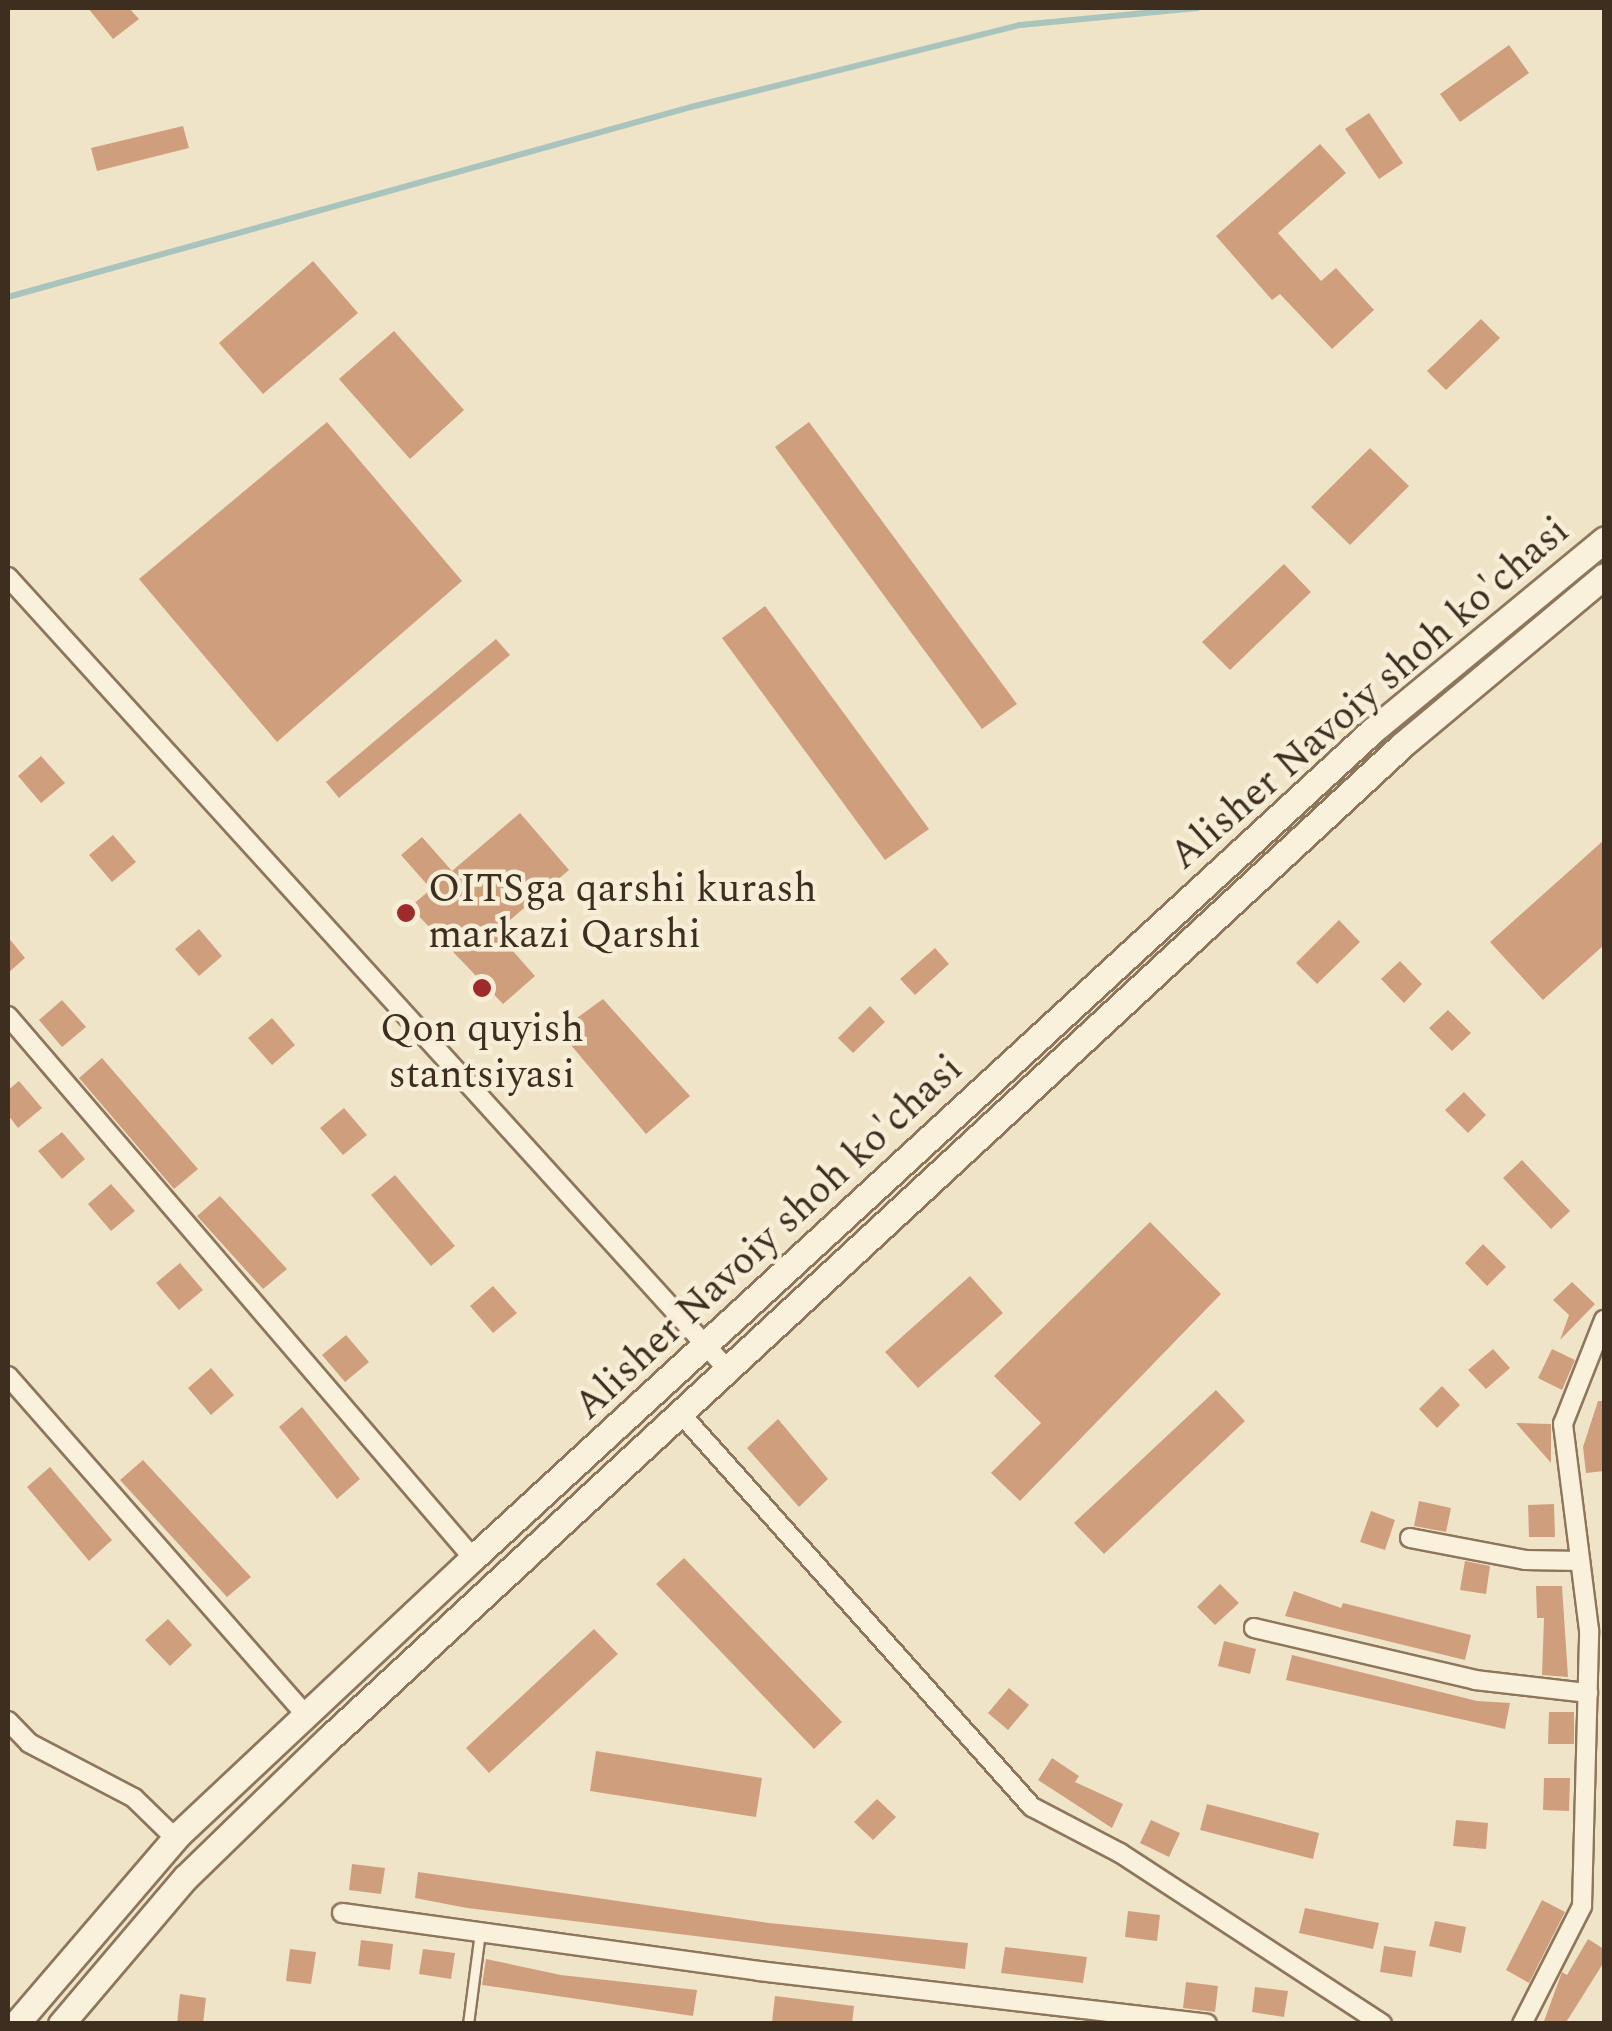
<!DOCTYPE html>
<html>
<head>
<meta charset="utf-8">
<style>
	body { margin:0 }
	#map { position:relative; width:1612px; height:2031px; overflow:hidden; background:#f0e4c8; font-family:Spectral,serif }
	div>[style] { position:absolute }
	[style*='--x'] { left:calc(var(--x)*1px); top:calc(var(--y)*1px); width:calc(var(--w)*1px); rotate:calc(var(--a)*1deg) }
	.stream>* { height:6px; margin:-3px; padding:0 3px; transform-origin:3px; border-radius:3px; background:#a9c4bc }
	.building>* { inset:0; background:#cf9f7d }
	.roads { filter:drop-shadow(2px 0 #8d765c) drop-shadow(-2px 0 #8d765c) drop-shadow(0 2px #8d765c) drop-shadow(0 -2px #8d765c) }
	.service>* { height:9px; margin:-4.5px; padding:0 4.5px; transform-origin:4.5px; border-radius:4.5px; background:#faf1dc }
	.minor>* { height:18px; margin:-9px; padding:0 9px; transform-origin:9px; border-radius:9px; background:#faf1dc }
	.secondary>* { height:25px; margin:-12.5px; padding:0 12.5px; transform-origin:12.5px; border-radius:12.5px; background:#faf1dc }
	.dots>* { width:28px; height:28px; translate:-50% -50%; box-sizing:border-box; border:5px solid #f7eed8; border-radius:50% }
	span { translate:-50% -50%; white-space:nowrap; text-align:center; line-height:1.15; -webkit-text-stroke:9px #f7eed8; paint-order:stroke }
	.street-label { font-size:40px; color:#3d2e20 }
	.poi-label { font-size:40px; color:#3d2e20 }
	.left { translate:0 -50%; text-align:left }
	.frame { position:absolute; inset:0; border:10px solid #3d2e20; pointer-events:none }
</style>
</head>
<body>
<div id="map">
	<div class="stream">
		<i style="--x:8;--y:297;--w:713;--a:-15.54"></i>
		<i style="--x:695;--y:106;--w:335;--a:-14"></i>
		<i style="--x:1020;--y:25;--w:178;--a:-5.5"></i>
	</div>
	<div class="building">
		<i style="clip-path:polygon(88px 8px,129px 8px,139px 19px,113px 39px)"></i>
		<i style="clip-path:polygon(1509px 45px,1529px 73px,1460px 122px,1440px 94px)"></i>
		<i style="clip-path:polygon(1369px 113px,1403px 163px,1379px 179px,1345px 129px)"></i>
		<i style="clip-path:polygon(183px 126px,189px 148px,97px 171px,91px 148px)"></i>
		<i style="clip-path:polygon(1320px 144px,1346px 173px,1278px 233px,1321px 281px,1336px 268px,1374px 310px,1332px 349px,1280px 294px,1272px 300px,1216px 236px)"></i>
		<i style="clip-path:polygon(313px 261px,358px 313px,263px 394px,219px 343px)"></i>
		<i style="clip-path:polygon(1481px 319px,1500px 338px,1446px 390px,1427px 371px)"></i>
		<i style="clip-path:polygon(394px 331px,464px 410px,410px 459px,339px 379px)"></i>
		<i style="clip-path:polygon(327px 422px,462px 581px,277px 742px,139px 579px)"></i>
		<i style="clip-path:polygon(809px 422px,1017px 704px,982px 729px,775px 447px)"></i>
		<i style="clip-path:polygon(1370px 448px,1409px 486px,1350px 545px,1311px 507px)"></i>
		<i style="clip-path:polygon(1284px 564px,1311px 592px,1230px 670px,1202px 642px)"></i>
		<i style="clip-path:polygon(765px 606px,929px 829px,885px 860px,722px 638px)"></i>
		<i style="clip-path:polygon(496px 639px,510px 655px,339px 798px,326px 782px)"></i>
		<i style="clip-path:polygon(41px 756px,65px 783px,41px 803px,18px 776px)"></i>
		<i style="clip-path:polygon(520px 813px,569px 870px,496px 932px,535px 976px,503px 1004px,410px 907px,431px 889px,401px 855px,422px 837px,452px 871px)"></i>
		<i style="clip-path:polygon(113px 835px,136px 862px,112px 882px,89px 855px)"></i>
		<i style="clip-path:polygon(1604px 840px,1604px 945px,1543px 1000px,1490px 942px)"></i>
		<i style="clip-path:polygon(1339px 920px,1360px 942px,1317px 984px,1296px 963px)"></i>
		<i style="clip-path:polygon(199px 929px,222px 956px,199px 976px,175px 949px)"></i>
		<i style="clip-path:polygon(8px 937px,25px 958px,8px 973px)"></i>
		<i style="clip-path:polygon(935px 948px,949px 964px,915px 995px,900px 979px)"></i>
		<i style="clip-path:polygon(1400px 961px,1422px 984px,1404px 1003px,1381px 979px)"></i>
		<i style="clip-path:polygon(603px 999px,690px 1096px,646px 1134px,559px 1031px)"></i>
		<i style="clip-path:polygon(62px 1000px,86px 1027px,62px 1047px,39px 1020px)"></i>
		<i style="clip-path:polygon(870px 1006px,885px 1022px,853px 1053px,838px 1038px)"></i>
		<i style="clip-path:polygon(1448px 1010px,1471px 1033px,1452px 1051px,1429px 1028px)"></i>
		<i style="clip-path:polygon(272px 1018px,295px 1045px,272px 1065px,248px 1038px)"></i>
		<i style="clip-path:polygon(102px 1058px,198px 1169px,174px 1189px,79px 1078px)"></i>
		<i style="clip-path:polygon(19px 1081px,42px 1108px,18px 1128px,8px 1115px,8px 1090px)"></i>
		<i style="clip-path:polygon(1464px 1092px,1486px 1115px,1468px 1133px,1445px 1110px)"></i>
		<i style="clip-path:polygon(344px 1108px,367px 1135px,343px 1155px,320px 1128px)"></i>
		<i style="clip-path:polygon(62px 1132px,85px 1159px,62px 1179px,38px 1151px)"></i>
		<i style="clip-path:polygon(1522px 1160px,1570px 1211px,1551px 1229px,1503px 1178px)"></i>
		<i style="clip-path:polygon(395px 1175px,455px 1246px,431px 1266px,371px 1195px)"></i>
		<i style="clip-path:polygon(111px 1184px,135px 1211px,111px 1231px,88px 1204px)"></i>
		<i style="clip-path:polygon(220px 1196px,287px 1269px,263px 1289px,197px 1216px)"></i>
		<i style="clip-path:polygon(1150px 1222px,1221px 1294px,1020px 1501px,991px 1473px,1041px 1423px,994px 1376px)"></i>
		<i style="clip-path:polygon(1483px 1244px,1506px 1267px,1487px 1286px,1465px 1263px)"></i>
		<i style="clip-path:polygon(180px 1263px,203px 1290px,179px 1310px,156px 1283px)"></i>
		<i style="clip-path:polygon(970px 1276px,1003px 1313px,918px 1388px,885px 1352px)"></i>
		<i style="clip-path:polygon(1572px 1282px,1595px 1304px,1560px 1340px,1569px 1315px,1553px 1300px)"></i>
		<i style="clip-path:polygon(493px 1286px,517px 1313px,493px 1333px,470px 1306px)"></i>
		<i style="clip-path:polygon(346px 1335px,369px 1362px,345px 1382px,322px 1355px)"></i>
		<i style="clip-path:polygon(1493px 1349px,1510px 1368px,1486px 1389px,1468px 1370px)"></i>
		<i style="clip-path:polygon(1552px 1349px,1575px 1360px,1562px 1390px,1538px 1378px)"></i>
		<i style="clip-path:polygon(211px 1368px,234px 1395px,211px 1415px,188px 1388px)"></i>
		<i style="clip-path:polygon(1442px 1386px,1460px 1405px,1437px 1428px,1419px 1409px)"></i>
		<i style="clip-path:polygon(1216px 1390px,1245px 1421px,1104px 1554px,1074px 1523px)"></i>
		<i style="clip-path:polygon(1598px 1401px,1604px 1401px,1604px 1471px,1586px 1473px,1583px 1447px)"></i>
		<i style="clip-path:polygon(302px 1407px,360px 1479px,337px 1499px,279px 1427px)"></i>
		<i style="clip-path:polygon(778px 1419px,828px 1479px,799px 1507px,747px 1448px)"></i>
		<i style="clip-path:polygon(1516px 1423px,1551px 1424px,1551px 1463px)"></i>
		<i style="clip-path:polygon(143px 1460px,251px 1577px,227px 1597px,120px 1480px)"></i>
		<i style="clip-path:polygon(50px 1467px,112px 1540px,89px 1561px,27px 1487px)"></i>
		<i style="clip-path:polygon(1419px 1501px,1451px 1508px,1446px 1532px,1414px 1526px)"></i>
		<i style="clip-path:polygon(1554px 1504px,1555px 1537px,1529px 1537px,1528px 1505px)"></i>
		<i style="clip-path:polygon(1371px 1511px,1395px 1520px,1385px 1550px,1360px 1542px)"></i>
		<i style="clip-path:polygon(684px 1558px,842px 1722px,814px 1749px,656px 1584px)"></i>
		<i style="clip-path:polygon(1465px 1561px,1490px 1566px,1486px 1594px,1460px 1590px)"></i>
		<i style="clip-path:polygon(1220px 1584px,1239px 1603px,1215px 1625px,1197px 1607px)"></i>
		<i style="clip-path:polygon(1536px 1586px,1562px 1586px,1568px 1677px,1542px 1675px,1544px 1618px,1537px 1618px)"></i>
		<i style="clip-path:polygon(1294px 1591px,1341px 1608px,1343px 1603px,1471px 1635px,1465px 1660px,1285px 1616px)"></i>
		<i style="clip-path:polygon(168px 1619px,192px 1645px,170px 1666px,145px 1640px)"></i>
		<i style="clip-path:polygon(594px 1629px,618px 1654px,489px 1773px,466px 1748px)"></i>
		<i style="clip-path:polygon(1224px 1641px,1256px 1649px,1250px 1674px,1218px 1666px)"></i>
		<i style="clip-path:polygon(1292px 1655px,1477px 1701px,1510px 1703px,1505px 1729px,1286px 1680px)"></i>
		<i style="clip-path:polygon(1009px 1688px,1029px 1705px,1008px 1730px,988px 1713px)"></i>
		<i style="clip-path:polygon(1549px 1712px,1574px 1712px,1574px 1744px,1548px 1744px)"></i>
		<i style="clip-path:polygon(596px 1751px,762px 1778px,756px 1817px,590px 1791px)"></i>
		<i style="clip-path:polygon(1052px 1758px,1079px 1776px,1075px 1782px,1123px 1804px,1112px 1828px,1038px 1780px)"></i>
		<i style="clip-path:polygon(1544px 1778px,1570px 1778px,1569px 1811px,1543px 1810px)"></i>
		<i style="clip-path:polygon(877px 1799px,896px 1817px,873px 1840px,854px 1822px)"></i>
		<i style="clip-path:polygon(1207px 1804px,1319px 1833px,1313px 1859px,1200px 1830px)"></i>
		<i style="clip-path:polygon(1151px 1820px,1180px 1833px,1169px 1857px,1140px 1843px)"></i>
		<i style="clip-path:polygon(1456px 1820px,1488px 1823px,1486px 1849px,1453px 1846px)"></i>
		<i style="clip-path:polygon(352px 1864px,385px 1868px,381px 1894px,349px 1890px)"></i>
		<i style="clip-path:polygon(418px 1872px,769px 1923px,968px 1943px,965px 1969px,467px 1908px,415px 1898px)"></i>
		<i style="clip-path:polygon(1542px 1900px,1565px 1912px,1529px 1983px,1506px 1970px)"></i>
		<i style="clip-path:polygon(1305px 1908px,1379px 1923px,1373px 1949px,1299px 1933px)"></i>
		<i style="clip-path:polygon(1128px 1911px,1160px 1915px,1157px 1941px,1125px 1937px)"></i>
		<i style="clip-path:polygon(1435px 1921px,1466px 1927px,1461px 1953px,1429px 1946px)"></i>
		<i style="clip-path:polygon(1588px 1939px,1604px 1949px,1604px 1962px,1565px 2024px,1543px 2024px,1562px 1972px,1567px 1975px)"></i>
		<i style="clip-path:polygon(361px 1940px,393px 1944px,390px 1970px,358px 1966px)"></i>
		<i style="clip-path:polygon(1384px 1946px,1416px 1951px,1412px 1977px,1380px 1972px)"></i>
		<i style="clip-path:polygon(1005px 1947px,1087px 1957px,1083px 1983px,1001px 1973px)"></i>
		<i style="clip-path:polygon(290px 1949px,316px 1952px,311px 1984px,286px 1981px)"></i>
		<i style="clip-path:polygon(423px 1949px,455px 1953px,451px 1979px,419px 1974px)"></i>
		<i style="clip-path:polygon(486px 1959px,561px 1975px,697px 1990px,693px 2016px,482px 1985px)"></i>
		<i style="clip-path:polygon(1186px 1982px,1218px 1986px,1215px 2012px,1183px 2008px)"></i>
		<i style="clip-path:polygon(1255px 1987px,1288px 1991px,1284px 2017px,1252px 2012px)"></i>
		<i style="clip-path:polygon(180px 1994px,206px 1998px,203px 2024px,177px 2024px)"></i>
		<i style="clip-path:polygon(775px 1996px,854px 2006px,852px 2024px,772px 2022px)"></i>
	</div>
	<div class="roads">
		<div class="service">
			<i style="--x:468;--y:2024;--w:93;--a:-82.6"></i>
		</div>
		<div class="minor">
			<i style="--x:8;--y:577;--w:1071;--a:47.76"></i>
			<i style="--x:8;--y:1016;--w:714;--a:49.37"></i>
			<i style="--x:8;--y:1376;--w:451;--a:48.7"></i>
			<i style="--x:681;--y:1414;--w:527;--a:48.23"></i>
			<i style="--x:1032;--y:1807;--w:99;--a:27.6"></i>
			<i style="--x:1120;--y:1853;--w:313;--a:33.1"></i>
			<i style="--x:1410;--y:1538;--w:117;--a:10.8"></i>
			<i style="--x:1525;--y:1560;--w:55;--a:1"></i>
			<i style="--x:1254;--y:1628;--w:227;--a:13.2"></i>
			<i style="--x:1475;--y:1680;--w:114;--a:6.6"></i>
			<i style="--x:8;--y:1721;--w:30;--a:46"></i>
			<i style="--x:29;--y:1743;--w:119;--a:27.6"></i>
			<i style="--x:134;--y:1798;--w:57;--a:44.3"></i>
			<i style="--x:342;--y:1913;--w:421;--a:7.9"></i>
			<i style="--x:759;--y:1971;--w:451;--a:6.7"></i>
			<i style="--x:1522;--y:2024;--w:132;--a:-63"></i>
			<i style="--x:1582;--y:1906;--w:276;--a:-88.5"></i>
			<i style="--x:1589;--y:1630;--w:208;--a:-97.2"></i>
			<i style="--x:1563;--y:1424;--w:112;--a:-68.5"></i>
		</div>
		<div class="secondary">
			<i style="--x:16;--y:2024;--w:250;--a:-49.4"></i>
			<i style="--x:179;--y:1834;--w:403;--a:-43.2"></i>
			<i style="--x:473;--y:1558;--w:1222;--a:-42.61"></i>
			<i style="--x:1372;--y:731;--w:301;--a:-39.5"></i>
			<i style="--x:61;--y:2024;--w:192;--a:-49.7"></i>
			<i style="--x:185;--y:1878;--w:199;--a:-44.2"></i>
			<i style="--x:328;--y:1739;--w:1463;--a:-42.78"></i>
			<i style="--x:1402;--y:745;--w:263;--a:-39.9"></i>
		</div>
	</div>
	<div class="dots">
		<i style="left:406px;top:913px;background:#9e2a2b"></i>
		<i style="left:482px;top:988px;background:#9e2a2b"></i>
	</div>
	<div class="street-label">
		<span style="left:1370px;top:694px;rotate:-41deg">Alisher Navoiy shoh ko'chasi</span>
		<span style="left:769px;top:1238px;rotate:-43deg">Alisher Navoiy shoh ko'chasi</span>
	</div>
	<div class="poi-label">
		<span class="left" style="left:428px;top:913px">OITSga qarshi kurash<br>markazi Qarshi</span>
		<span style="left:482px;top:1053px">Qon quyish<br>stantsiyasi</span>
	</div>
	<div class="frame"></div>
</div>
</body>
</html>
